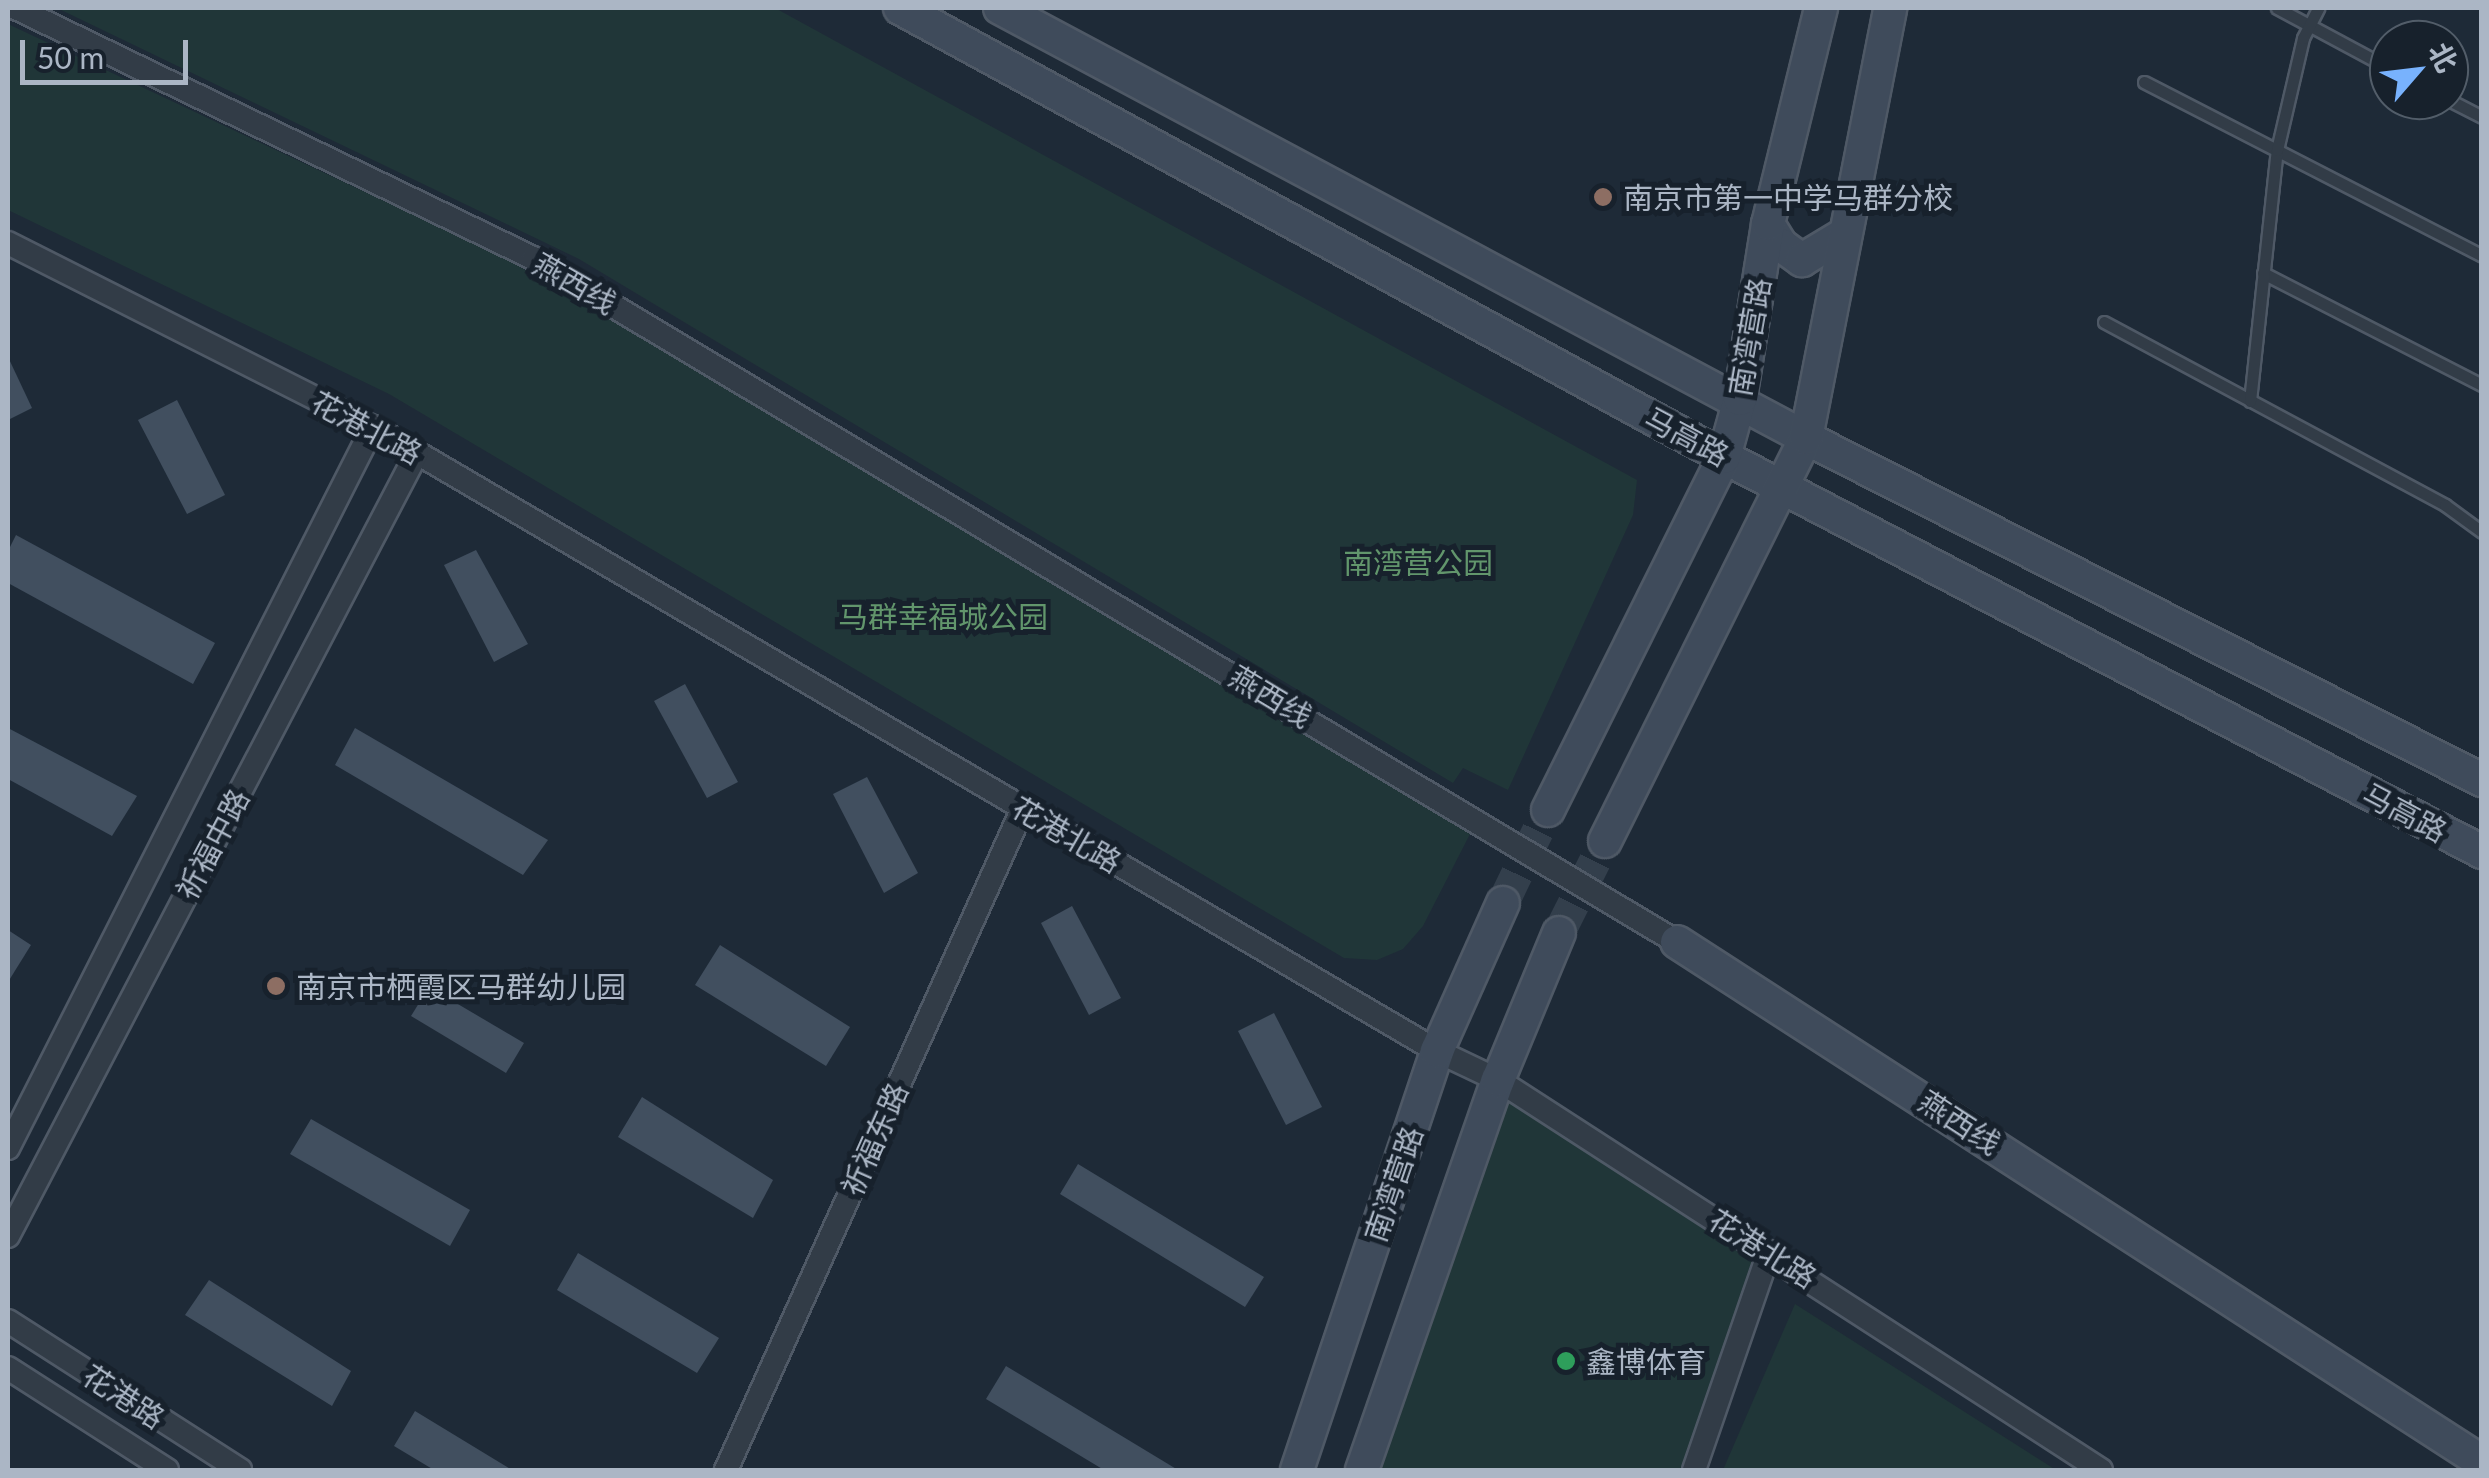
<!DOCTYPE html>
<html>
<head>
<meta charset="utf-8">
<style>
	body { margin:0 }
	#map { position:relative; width:2489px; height:1478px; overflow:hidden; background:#1e2a37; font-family:Lato,"Noto Sans SC",sans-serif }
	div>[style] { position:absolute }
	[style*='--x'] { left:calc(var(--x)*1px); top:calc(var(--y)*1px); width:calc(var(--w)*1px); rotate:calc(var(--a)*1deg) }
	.green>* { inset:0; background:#203638 }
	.building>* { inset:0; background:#414f5f }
	.secondary-tunnel>* { height:32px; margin-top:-16px; transform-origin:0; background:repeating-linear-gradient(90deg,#333f4c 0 32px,transparent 0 48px) }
	.roads { filter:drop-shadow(2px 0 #4f5966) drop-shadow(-2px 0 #4f5966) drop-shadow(0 2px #4f5966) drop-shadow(0 -2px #4f5966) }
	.service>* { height:11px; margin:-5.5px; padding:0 5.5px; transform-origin:5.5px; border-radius:5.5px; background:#323c47 }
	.minor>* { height:22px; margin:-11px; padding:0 11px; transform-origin:11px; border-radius:11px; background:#323c47 }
	.secondary>* { height:32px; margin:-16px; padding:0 16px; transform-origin:16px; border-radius:16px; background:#3f4b5b }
	.dots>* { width:28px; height:28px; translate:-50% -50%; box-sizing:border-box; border:5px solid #17212c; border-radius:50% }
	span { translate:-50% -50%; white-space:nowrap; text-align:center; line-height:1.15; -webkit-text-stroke:10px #17212c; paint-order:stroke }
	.poi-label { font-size:30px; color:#abb6c5 }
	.left { translate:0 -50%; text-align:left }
	.street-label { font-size:30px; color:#abb6c5 }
	.park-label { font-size:30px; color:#62966c }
	.frame { position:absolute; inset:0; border:10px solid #abb6c5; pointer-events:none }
	.north { position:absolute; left:2369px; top:20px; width:100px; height:100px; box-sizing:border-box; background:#17212c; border:2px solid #525d69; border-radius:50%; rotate:62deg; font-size:28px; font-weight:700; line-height:40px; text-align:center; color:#abb6c5 }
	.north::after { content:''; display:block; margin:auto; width:35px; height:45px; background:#78b2fd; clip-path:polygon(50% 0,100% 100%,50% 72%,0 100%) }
	.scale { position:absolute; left:20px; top:40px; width:168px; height:45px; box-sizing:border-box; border:5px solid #abb6c5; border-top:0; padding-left:12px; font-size:30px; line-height:35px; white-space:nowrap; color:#abb6c5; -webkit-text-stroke:8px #17212c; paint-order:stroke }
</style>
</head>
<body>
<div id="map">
	<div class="green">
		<i style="clip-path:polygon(57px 8px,775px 8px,1637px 480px,1633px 515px,1508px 790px,1463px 768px,1453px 783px,579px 259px)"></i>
		<i style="clip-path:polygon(8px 24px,503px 257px,1019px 557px,1470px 834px,1423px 926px,1403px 949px,1377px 960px,1344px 958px,389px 394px,8px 210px)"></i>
		<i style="clip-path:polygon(1498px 1080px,1769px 1252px,1694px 1470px,1362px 1470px)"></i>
		<i style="clip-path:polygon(1795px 1304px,2056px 1470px,1723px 1470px)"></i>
	</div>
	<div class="building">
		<i style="clip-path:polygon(8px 357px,32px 408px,8px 420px)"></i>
		<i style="clip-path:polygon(177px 400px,225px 495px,187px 514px,138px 420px)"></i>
		<i style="clip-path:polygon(16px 535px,215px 643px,193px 684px,8px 583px,8px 551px)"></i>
		<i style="clip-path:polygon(476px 550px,528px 644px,494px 662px,444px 565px)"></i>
		<i style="clip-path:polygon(685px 684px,738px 782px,707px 798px,654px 701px)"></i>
		<i style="clip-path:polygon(8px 728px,137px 796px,112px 836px,8px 779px)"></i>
		<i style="clip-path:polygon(355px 728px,548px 840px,523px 875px,335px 765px)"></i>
		<i style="clip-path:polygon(867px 777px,918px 873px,884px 893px,833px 794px)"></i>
		<i style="clip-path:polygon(1072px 906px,1121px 998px,1089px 1015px,1041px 923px)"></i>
		<i style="clip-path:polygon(8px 930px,31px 945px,8px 982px)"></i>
		<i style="clip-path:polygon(720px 945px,850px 1027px,826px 1066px,695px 985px)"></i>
		<i style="clip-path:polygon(429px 987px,524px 1043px,506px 1073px,411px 1016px)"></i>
		<i style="clip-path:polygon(1274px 1013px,1322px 1107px,1286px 1125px,1238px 1031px)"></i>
		<i style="clip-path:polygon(642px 1097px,773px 1180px,753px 1218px,618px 1137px)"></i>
		<i style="clip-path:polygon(311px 1119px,470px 1210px,450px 1246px,290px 1154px)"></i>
		<i style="clip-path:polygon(1078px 1164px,1264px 1277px,1245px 1307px,1060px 1194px)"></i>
		<i style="clip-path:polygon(578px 1253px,719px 1338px,697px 1373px,557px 1290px)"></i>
		<i style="clip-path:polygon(209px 1280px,351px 1371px,332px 1406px,185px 1315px)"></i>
		<i style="clip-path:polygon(1006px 1366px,1178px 1470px,1104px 1470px,986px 1399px)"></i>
		<i style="clip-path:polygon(415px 1411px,512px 1470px,434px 1470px,394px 1446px)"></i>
	</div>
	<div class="secondary-tunnel">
		<i style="--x:1503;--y:903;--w:103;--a:-64.2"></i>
		<i style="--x:1559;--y:933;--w:103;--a:-63.4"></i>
	</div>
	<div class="roads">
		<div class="service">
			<i style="--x:2277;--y:8;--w:127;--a:28.2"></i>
			<i style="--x:2144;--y:82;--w:380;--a:27.2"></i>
			<i style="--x:2449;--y:100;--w:37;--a:27"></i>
			<i style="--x:2263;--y:273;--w:246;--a:27.1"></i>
			<i style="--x:2104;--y:322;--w:387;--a:28.2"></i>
			<i style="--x:2445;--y:505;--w:46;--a:36.1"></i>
			<i style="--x:2250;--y:401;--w:252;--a:-83.9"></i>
			<i style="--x:2277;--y:150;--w:115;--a:-76.9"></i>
			<i style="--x:2303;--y:38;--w:34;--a:-63"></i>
		</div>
		<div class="minor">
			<i style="--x:16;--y:8;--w:574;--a:25.81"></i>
			<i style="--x:533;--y:258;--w:1333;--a:30.88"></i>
			<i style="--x:8;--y:243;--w:409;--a:26.8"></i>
			<i style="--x:373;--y:427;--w:1233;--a:30.39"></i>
			<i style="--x:1437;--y:1051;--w:68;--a:25.4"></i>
			<i style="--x:1498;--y:1080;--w:718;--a:32.89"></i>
			<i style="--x:8;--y:1148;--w:808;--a:-63.15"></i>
			<i style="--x:8;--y:1236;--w:883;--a:-62.42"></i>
			<i style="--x:8;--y:1321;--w:276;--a:32.7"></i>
			<i style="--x:8;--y:1368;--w:189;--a:32.7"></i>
			<i style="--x:726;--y:1470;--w:726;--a:-65.84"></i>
			<i style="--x:1694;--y:1470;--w:231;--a:-71"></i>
		</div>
		<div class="secondary">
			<i style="--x:900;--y:8;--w:938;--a:28.59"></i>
			<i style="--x:1724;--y:457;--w:855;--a:27.52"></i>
			<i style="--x:1000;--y:8;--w:914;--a:28.08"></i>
			<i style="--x:1806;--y:438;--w:758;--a:26.84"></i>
			<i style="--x:1768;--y:224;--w:25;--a:58"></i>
			<i style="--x:1781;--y:245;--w:26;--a:36"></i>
			<i style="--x:1802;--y:260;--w:47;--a:-31"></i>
			<i style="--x:1548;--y:810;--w:394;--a:-63.5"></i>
			<i style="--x:1724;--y:457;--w:60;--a:-74.6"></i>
			<i style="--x:1740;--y:399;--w:177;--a:-80.9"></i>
			<i style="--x:1768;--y:224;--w:222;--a:-76.2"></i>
			<i style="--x:1605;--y:841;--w:450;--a:-63.5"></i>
			<i style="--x:1806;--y:438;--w:438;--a:-78.9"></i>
			<i style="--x:1677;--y:942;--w:958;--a:32.86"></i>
			<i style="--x:1297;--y:1470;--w:442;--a:-71.5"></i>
			<i style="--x:1437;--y:1051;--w:162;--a:-66"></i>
			<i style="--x:1362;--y:1470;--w:413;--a:-70.8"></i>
			<i style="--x:1498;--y:1080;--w:159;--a:-67.5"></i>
		</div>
	</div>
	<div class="dots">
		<i style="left:1603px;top:197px;background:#8d6e63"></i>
		<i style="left:276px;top:986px;background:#8d6e63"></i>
		<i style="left:1566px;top:1361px;background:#2e9e5b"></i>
	</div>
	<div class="poi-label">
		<span class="left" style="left:1623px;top:197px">南京市第一中学马群分校</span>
		<span class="left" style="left:296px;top:986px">南京市栖霞区马群幼儿园</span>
		<span class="left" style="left:1586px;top:1361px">鑫博体育</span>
	</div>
	<div class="street-label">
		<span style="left:575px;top:283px;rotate:30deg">燕西线</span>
		<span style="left:1749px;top:337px;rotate:-80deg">南湾营路</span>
		<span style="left:367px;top:427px;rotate:28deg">花港北路</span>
		<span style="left:1687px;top:436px;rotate:28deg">马高路</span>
		<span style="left:1271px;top:696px;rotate:31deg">燕西线</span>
		<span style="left:2405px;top:812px;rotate:28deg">马高路</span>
		<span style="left:1067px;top:834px;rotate:30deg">花港北路</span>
		<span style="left:212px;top:844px;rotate:-62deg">祈福中路</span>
		<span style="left:1960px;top:1122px;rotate:33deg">燕西线</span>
		<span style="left:874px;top:1139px;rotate:-66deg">祈福东路</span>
		<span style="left:1393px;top:1184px;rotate:-71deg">南湾营路</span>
		<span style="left:1763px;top:1248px;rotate:32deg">花港北路</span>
		<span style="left:124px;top:1396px;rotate:33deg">花港路</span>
	</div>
	<div class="park-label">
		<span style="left:1418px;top:562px">南湾营公园</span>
		<span style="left:943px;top:616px">马群幸福城公园</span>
	</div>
	<div class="frame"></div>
	<div class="north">北</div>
	<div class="scale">50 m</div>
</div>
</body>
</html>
